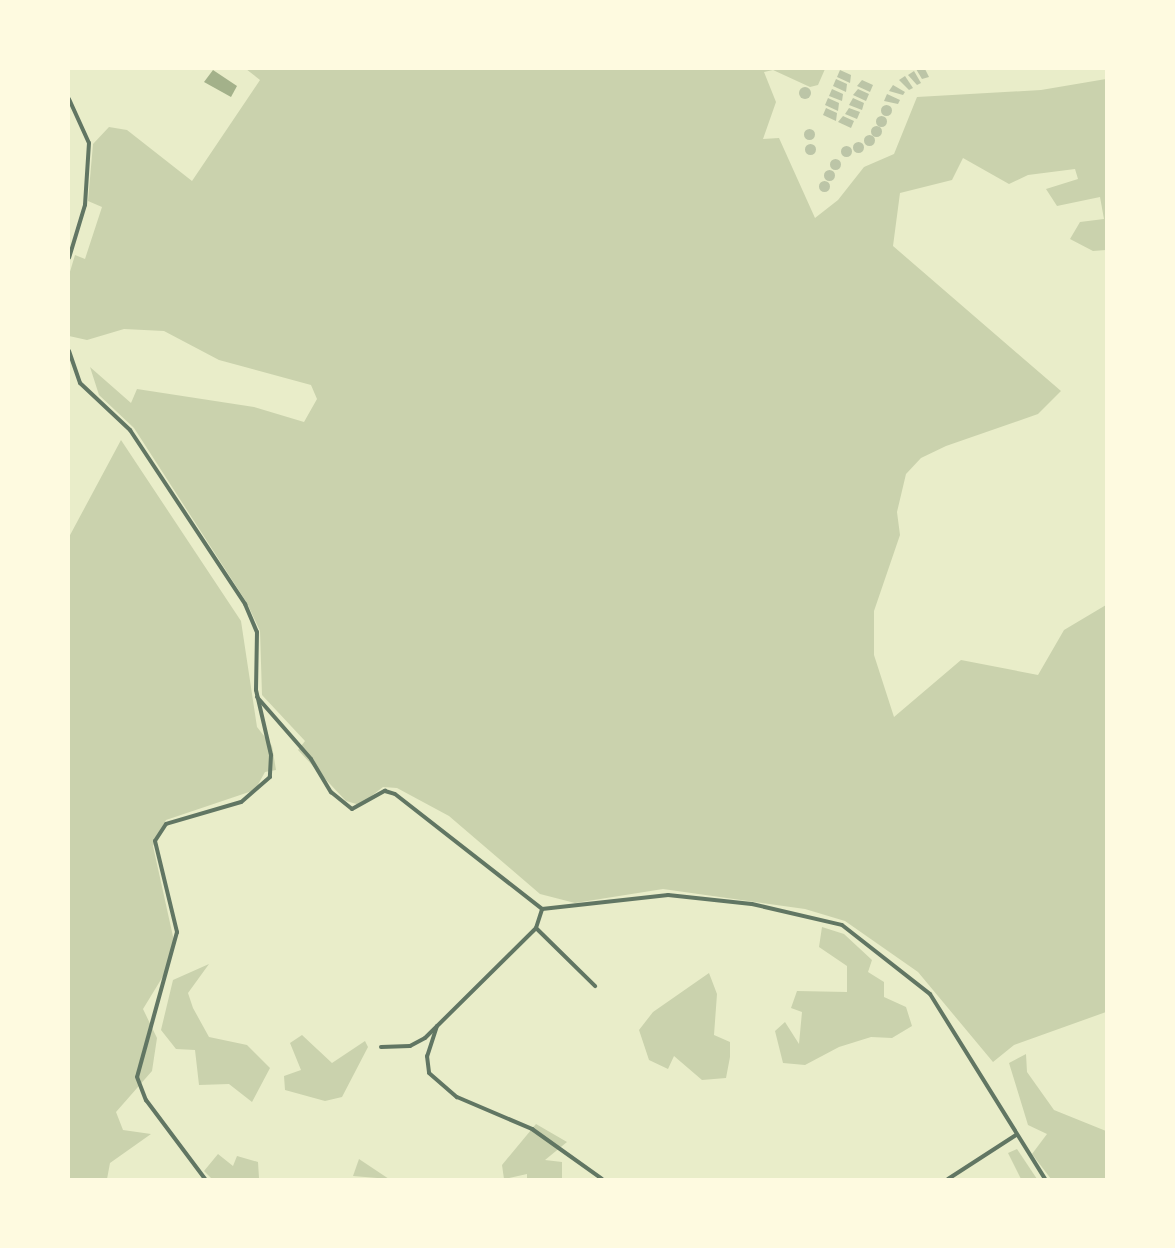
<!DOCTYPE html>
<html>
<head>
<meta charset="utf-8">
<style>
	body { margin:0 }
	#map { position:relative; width:1175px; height:1248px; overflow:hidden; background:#e9edc9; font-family:Lato,sans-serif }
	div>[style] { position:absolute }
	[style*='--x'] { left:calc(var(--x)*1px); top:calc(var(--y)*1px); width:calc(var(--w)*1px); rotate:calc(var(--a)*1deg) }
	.green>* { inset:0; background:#cad2ad }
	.water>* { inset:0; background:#a3b18a }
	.building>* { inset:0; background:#bcc5a7 }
	.round { border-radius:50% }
	.minor>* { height:4px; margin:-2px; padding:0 2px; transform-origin:2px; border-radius:2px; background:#617663 }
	span { translate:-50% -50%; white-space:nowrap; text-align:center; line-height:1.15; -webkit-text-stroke:6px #fefae0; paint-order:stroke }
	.frame { position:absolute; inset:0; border:70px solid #fefae0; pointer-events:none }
</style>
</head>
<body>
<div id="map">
	<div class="green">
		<i style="clip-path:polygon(246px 69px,825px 69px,818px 85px,810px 87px,773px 70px,764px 72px,776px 102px,763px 139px,779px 138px,815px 218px,838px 200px,864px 167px,894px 154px,917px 97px,1041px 90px,1106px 79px,1106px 250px,1093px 251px,1070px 239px,1080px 222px,1104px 219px,1100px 197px,1057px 206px,1046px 189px,1078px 179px,1075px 169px,1028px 175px,1009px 184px,963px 158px,952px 180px,900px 193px,893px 246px,1061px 391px,1038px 414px,946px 446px,921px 458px,906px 474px,897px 512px,900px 535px,874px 611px,874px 655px,894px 717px,961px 660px,1038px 675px,1064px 630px,1106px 605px,1106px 1012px,1014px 1045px,993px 1062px,918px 972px,845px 921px,805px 909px,663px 889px,575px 903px,540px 894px,449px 816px,397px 788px,383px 787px,360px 805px,346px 801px,298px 750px,305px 741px,262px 695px,260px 631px,247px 603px,134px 428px,99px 395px,90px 367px,131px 403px,137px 389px,254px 407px,304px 422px,317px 399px,311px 385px,219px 360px,164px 331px,124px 329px,87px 340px,69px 336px,69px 275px,75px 255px,85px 259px,102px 207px,88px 201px,93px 144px,109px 127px,127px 130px,192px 181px,260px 80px)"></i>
		<i style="clip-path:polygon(121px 440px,241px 621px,257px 727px,272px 746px,276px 770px,265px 772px,255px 790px,166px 820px,153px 846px,174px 941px,165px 973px,143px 1009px,157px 1038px,152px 1071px,116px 1112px,123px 1130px,151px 1134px,110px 1163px,107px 1179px,69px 1179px,69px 537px)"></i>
		<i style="clip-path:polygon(822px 927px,844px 934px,872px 960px,868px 972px,884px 982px,884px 997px,906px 1007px,912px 1026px,892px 1038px,871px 1037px,839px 1047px,805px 1065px,783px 1063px,775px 1031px,785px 1022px,799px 1044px,802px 1012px,791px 1008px,797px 991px,847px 992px,847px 966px,819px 947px)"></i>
		<i style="clip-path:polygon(209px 964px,188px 993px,193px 1008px,209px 1037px,247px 1045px,270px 1068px,252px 1102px,229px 1084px,199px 1085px,195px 1050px,176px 1049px,161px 1030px,173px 980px)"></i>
		<i style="clip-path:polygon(709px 973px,717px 994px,714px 1035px,730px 1042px,730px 1057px,726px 1078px,702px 1080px,674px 1056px,668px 1069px,649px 1060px,639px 1030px,653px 1012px)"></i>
		<i style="clip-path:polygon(302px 1035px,332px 1063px,365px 1041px,368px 1047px,342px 1097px,325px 1101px,285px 1090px,284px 1076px,301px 1070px,290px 1043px)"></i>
		<i style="clip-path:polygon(1026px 1054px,1027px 1072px,1054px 1110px,1106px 1131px,1106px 1179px,1051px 1179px,1032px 1154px,1047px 1134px,1028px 1125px,1009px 1063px)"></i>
		<i style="clip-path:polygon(536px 1124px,567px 1142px,545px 1160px,562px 1162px,562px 1179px,527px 1179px,527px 1174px,504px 1179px,502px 1165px)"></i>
		<i style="clip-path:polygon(1017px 1149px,1037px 1179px,1021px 1179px,1008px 1153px)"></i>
		<i style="clip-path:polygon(218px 1154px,233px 1166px,237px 1156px,258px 1162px,259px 1178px,212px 1179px,204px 1171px)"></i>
		<i style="clip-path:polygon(359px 1159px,389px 1179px,353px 1176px)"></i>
	</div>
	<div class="water">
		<i style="clip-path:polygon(213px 70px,237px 86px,231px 97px,204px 82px)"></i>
	</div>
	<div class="building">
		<i style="clip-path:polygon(916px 69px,925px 69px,929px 77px,922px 79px)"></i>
		<i style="clip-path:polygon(840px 70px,851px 75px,850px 83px,837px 77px)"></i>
		<i style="clip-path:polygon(914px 71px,921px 83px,917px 85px,908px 75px)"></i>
		<i style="clip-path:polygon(905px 76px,913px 88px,909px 90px,899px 80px)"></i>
		<i style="clip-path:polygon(836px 79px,847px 84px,846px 92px,833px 86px)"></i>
		<i style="clip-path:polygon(862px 80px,873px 85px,870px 92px,857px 86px)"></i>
		<i style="clip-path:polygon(893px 85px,905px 92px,903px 95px,889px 91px)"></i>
		<i class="round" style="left:799px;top:87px;width:12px;height:12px"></i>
		<i style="clip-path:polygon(832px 89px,843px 94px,842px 101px,829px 96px)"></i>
		<i style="clip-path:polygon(858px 89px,869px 94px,866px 101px,853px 95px)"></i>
		<i style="clip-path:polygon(887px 94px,900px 100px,898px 104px,884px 101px)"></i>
		<i style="clip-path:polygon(828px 98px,839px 103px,838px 111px,825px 105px)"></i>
		<i style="clip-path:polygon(853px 98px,864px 103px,862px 110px,849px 105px)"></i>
		<i class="round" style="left:880.5px;top:104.5px;width:11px;height:11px"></i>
		<i style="clip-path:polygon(826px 108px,837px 113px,836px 121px,823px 115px)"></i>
		<i style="clip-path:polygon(849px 108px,860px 112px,857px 119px,845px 114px)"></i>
		<i class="round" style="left:875.5px;top:115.5px;width:11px;height:11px"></i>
		<i style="clip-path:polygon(843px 116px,854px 121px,851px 128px,838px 122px)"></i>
		<i class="round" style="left:870.5px;top:125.5px;width:11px;height:11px"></i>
		<i class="round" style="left:803.5px;top:128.5px;width:11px;height:11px"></i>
		<i class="round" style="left:863.5px;top:134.5px;width:11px;height:11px"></i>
		<i class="round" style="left:852.5px;top:141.5px;width:11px;height:11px"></i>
		<i class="round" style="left:804.5px;top:143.5px;width:11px;height:11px"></i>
		<i class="round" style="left:840.5px;top:145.5px;width:11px;height:11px"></i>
		<i class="round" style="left:829.5px;top:158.5px;width:11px;height:11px"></i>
		<i class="round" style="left:823.5px;top:169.5px;width:11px;height:11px"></i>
		<i class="round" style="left:818.5px;top:180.5px;width:11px;height:11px"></i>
	</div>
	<div class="minor">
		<i style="--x:69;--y:99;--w:48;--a:65.6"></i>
		<i style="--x:89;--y:143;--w:62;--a:93.7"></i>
		<i style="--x:85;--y:205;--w:55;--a:106.8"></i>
		<i style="--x:69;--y:351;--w:34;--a:71"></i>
		<i style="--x:80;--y:383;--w:69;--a:43.2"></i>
		<i style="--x:130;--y:430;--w:209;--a:56.5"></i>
		<i style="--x:245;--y:604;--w:30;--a:67"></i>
		<i style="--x:257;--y:632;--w:58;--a:91"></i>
		<i style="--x:256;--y:690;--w:67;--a:77"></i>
		<i style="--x:271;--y:755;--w:22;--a:93"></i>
		<i style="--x:270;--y:777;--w:38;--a:139"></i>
		<i style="--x:241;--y:802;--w:78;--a:163.7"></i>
		<i style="--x:166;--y:824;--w:20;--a:123"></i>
		<i style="--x:155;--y:841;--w:94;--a:76.4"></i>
		<i style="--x:177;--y:932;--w:150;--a:105.4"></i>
		<i style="--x:137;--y:1077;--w:25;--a:69"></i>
		<i style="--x:146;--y:1100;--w:99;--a:53.2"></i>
		<i style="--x:257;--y:697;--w:82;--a:48.9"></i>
		<i style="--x:311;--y:759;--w:39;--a:59"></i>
		<i style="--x:331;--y:792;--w:27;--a:39"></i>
		<i style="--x:352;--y:809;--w:38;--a:-29"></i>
		<i style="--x:385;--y:791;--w:10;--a:17"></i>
		<i style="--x:395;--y:794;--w:187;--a:38"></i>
		<i style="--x:542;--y:909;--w:127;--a:-6.3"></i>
		<i style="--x:668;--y:895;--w:84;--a:6.1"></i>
		<i style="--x:752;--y:904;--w:92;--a:13.1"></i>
		<i style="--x:842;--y:925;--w:112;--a:38.1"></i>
		<i style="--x:930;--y:994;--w:218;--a:58.1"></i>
		<i style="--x:536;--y:928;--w:83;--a:44.5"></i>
		<i style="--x:437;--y:1026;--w:32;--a:108"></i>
		<i style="--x:427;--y:1056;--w:17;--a:83"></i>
		<i style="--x:429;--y:1073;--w:37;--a:41"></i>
		<i style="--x:457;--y:1097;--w:82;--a:23.1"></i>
		<i style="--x:532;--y:1129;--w:86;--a:35.5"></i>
		<i style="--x:381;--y:1047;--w:29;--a:-2"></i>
		<i style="--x:410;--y:1046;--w:17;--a:-28"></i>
		<i style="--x:425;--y:1038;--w:156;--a:-44.7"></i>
		<i style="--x:536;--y:928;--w:20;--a:-72"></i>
		<i style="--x:948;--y:1179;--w:81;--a:-32.9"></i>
	</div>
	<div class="frame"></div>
</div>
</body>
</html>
